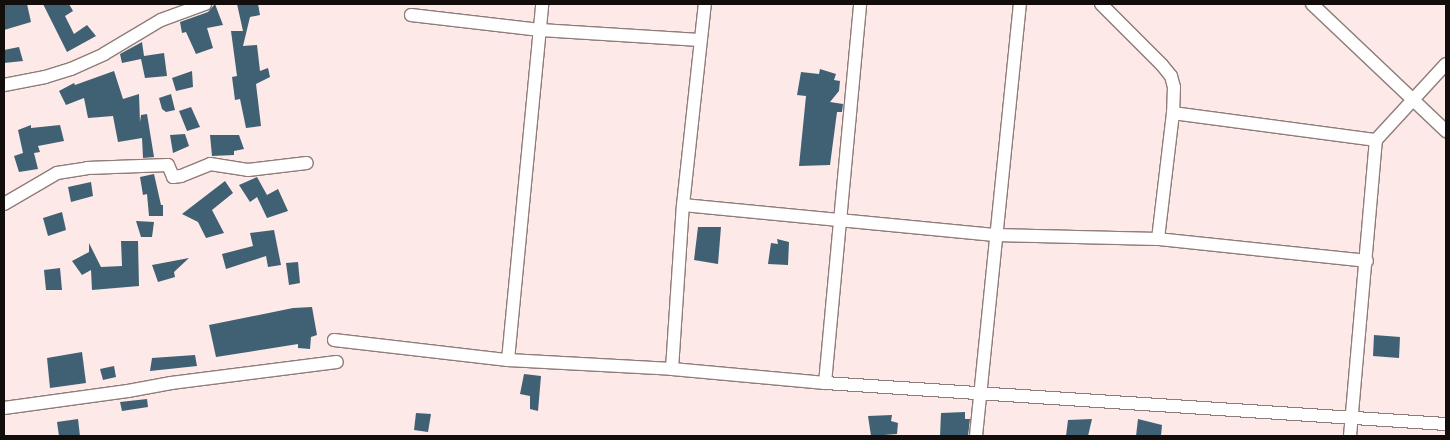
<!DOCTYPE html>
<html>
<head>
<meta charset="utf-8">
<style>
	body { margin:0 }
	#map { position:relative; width:1450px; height:440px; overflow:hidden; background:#fde9e7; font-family:"PT Sans Narrow",sans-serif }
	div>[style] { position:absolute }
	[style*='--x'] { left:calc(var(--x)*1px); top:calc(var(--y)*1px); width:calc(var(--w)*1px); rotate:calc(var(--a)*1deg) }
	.building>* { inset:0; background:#406073 }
	.roads { filter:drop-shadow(1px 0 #8e7c7a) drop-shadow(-1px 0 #8e7c7a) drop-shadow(0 1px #8e7c7a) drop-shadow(0 -1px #8e7c7a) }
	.minor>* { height:12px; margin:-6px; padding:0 6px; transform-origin:6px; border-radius:6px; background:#fff }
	span { translate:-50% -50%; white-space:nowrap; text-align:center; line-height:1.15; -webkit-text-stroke:5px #fff; paint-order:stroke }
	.frame { position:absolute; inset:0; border:5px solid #130d0c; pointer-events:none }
</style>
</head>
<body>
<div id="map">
	<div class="building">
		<i style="clip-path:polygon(4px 4px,27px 4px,31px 22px,4px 30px)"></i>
		<i style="clip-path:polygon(43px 4px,69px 4px,73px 11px,65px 16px,74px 34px,87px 25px,96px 36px,67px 52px)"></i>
		<i style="clip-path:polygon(215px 4px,223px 25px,207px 28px,213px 48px,196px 54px,186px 32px,182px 33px,180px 22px,208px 12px)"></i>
		<i style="clip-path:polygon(237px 4px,258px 4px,260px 15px,250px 17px,243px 46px,257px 45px,260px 71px,268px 68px,270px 77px,256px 84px,261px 126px,246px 128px,240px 99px,235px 100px,232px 77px,237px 76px,231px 31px,243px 31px)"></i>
		<i style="clip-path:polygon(142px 42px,144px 56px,164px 53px,167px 76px,145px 78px,141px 59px,122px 63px,120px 54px)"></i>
		<i style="clip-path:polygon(19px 47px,23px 61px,4px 63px,4px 50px)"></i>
		<i style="clip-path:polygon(820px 69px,836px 74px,834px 80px,840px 81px,839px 91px,830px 102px,843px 104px,842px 112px,837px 112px,830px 165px,799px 166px,806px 96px,797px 95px,801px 72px,819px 74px)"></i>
		<i style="clip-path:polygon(114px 71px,123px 99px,139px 94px,140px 122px,141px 115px,147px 114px,154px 157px,143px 158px,142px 138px,118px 142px,113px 116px,88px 118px,84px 98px,66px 105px,59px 91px,74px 83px,75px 85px)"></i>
		<i style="clip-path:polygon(192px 71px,193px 87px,176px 91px,172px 78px)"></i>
		<i style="clip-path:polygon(171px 94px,175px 110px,166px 112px,162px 109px,159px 98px)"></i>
		<i style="clip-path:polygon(191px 107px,200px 127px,187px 131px,179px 111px)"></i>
		<i style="clip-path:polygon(31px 125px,31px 128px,60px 125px,64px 141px,38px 146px,40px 152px,34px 153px,38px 169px,19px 172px,14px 156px,23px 153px,18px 130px)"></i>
		<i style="clip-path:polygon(185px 134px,189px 146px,173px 153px,170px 135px)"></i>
		<i style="clip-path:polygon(210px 135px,239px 135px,244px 149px,234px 151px,234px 155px,212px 156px)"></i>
		<i style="clip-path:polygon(154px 174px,161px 205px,163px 205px,163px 216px,149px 216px,147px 194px,143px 195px,140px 177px)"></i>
		<i style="clip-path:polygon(257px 177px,267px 195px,278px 189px,288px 211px,267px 218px,257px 197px,250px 202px,239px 185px)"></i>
		<i style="clip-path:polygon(225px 181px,233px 193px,212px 210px,224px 233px,206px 238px,198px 222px,182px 214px)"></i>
		<i style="clip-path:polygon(91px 182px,93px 196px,71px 202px,68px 187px)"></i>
		<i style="clip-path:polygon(62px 212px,66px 230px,48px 236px,43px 218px)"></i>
		<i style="clip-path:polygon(136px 221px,154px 222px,152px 237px,141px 237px)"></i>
		<i style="clip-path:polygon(698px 227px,721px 227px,718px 264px,694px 260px)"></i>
		<i style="clip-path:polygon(274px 230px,281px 265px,268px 267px,266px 256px,226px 269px,222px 254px,253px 246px,250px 233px)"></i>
		<i style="clip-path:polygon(777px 239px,789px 242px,788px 265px,768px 264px,771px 243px,778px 244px)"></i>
		<i style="clip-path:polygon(121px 241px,138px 241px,139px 286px,92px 290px,91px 270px,82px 275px,72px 261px,89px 252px,89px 243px,101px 267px,122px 266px)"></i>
		<i style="clip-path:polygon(189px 258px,174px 272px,175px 277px,158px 282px,152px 265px)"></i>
		<i style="clip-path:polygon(298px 262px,300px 283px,289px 285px,286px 263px)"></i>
		<i style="clip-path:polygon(60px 268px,62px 290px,46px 290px,44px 270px)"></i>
		<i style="clip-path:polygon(312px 307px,317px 335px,311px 337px,310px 349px,298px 348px,298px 344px,216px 357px,209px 325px,293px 308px)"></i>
		<i style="clip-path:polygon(1374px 335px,1400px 337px,1399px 358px,1373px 356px)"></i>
		<i style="clip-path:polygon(82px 352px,86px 383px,50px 388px,47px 358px)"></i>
		<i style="clip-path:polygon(195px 355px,197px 366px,150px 371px,152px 358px)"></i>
		<i style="clip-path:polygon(114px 366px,116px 377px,103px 380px,100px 369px)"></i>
		<i style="clip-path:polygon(524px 374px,541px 376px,538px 411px,530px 409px,530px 396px,520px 394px)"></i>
		<i style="clip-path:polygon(147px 399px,148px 407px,122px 411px,120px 402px)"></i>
		<i style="clip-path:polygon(965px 412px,965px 419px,970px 419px,968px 436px,940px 436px,941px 413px)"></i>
		<i style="clip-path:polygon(416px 413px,431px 414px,428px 432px,414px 430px)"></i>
		<i style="clip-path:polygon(892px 415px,891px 421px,898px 423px,897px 434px,871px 436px,868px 416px)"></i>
		<i style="clip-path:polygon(78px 419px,80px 436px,59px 436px,57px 422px)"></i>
		<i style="clip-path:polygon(1092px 419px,1088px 436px,1066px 436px,1068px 420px)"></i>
		<i style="clip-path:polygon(1138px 419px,1162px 425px,1161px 436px,1136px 436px)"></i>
	</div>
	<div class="roads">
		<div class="minor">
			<i style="--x:1101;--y:4;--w:86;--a:45"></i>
			<i style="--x:1162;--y:65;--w:14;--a:51"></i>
			<i style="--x:1171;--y:76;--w:11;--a:75"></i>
			<i style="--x:1174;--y:87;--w:26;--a:92"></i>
			<i style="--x:1173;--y:113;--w:127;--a:96.8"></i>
			<i style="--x:1312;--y:4;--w:185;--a:43.5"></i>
			<i style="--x:411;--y:15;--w:130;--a:6.6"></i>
			<i style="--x:540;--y:30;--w:160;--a:3.6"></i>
			<i style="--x:4;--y:85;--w:42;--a:-11"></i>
			<i style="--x:45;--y:77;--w:27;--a:-17"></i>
			<i style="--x:71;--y:69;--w:36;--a:-24"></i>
			<i style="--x:104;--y:54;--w:66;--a:-30.8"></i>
			<i style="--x:161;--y:20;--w:47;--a:-20"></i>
			<i style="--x:1173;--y:113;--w:205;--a:7.6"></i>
			<i style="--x:4;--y:204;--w:61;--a:-30.3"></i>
			<i style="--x:57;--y:173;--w:30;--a:-9"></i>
			<i style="--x:87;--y:168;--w:81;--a:-2.1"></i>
			<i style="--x:168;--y:165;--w:13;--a:67"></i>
			<i style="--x:173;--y:177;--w:8;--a:-7"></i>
			<i style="--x:181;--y:176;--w:31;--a:-22"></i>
			<i style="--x:210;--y:164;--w:38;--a:9"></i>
			<i style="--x:248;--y:170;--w:59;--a:-6.8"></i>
			<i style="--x:683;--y:205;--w:313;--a:5.5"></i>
			<i style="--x:995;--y:235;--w:163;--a:1.4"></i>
			<i style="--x:1158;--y:239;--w:210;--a:6"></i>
			<i style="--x:334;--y:340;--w:175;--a:6.6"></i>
			<i style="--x:508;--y:360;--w:164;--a:3.1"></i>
			<i style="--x:672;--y:369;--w:154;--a:5.2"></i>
			<i style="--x:825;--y:383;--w:622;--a:3.78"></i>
			<i style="--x:508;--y:360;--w:358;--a:-84.5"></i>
			<i style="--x:672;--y:369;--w:164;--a:-86.2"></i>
			<i style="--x:683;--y:205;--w:202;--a:-83.8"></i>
			<i style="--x:825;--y:383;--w:381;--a:-84.7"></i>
			<i style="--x:4;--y:408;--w:125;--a:-7.8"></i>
			<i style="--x:128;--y:391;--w:44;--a:-10.5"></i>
			<i style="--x:171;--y:383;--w:167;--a:-7.2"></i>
			<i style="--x:976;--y:436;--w:434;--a:-84.2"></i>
			<i style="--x:1350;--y:436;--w:297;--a:-85"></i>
			<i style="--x:1376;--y:140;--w:103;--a:-47.4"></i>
		</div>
	</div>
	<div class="frame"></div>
</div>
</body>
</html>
